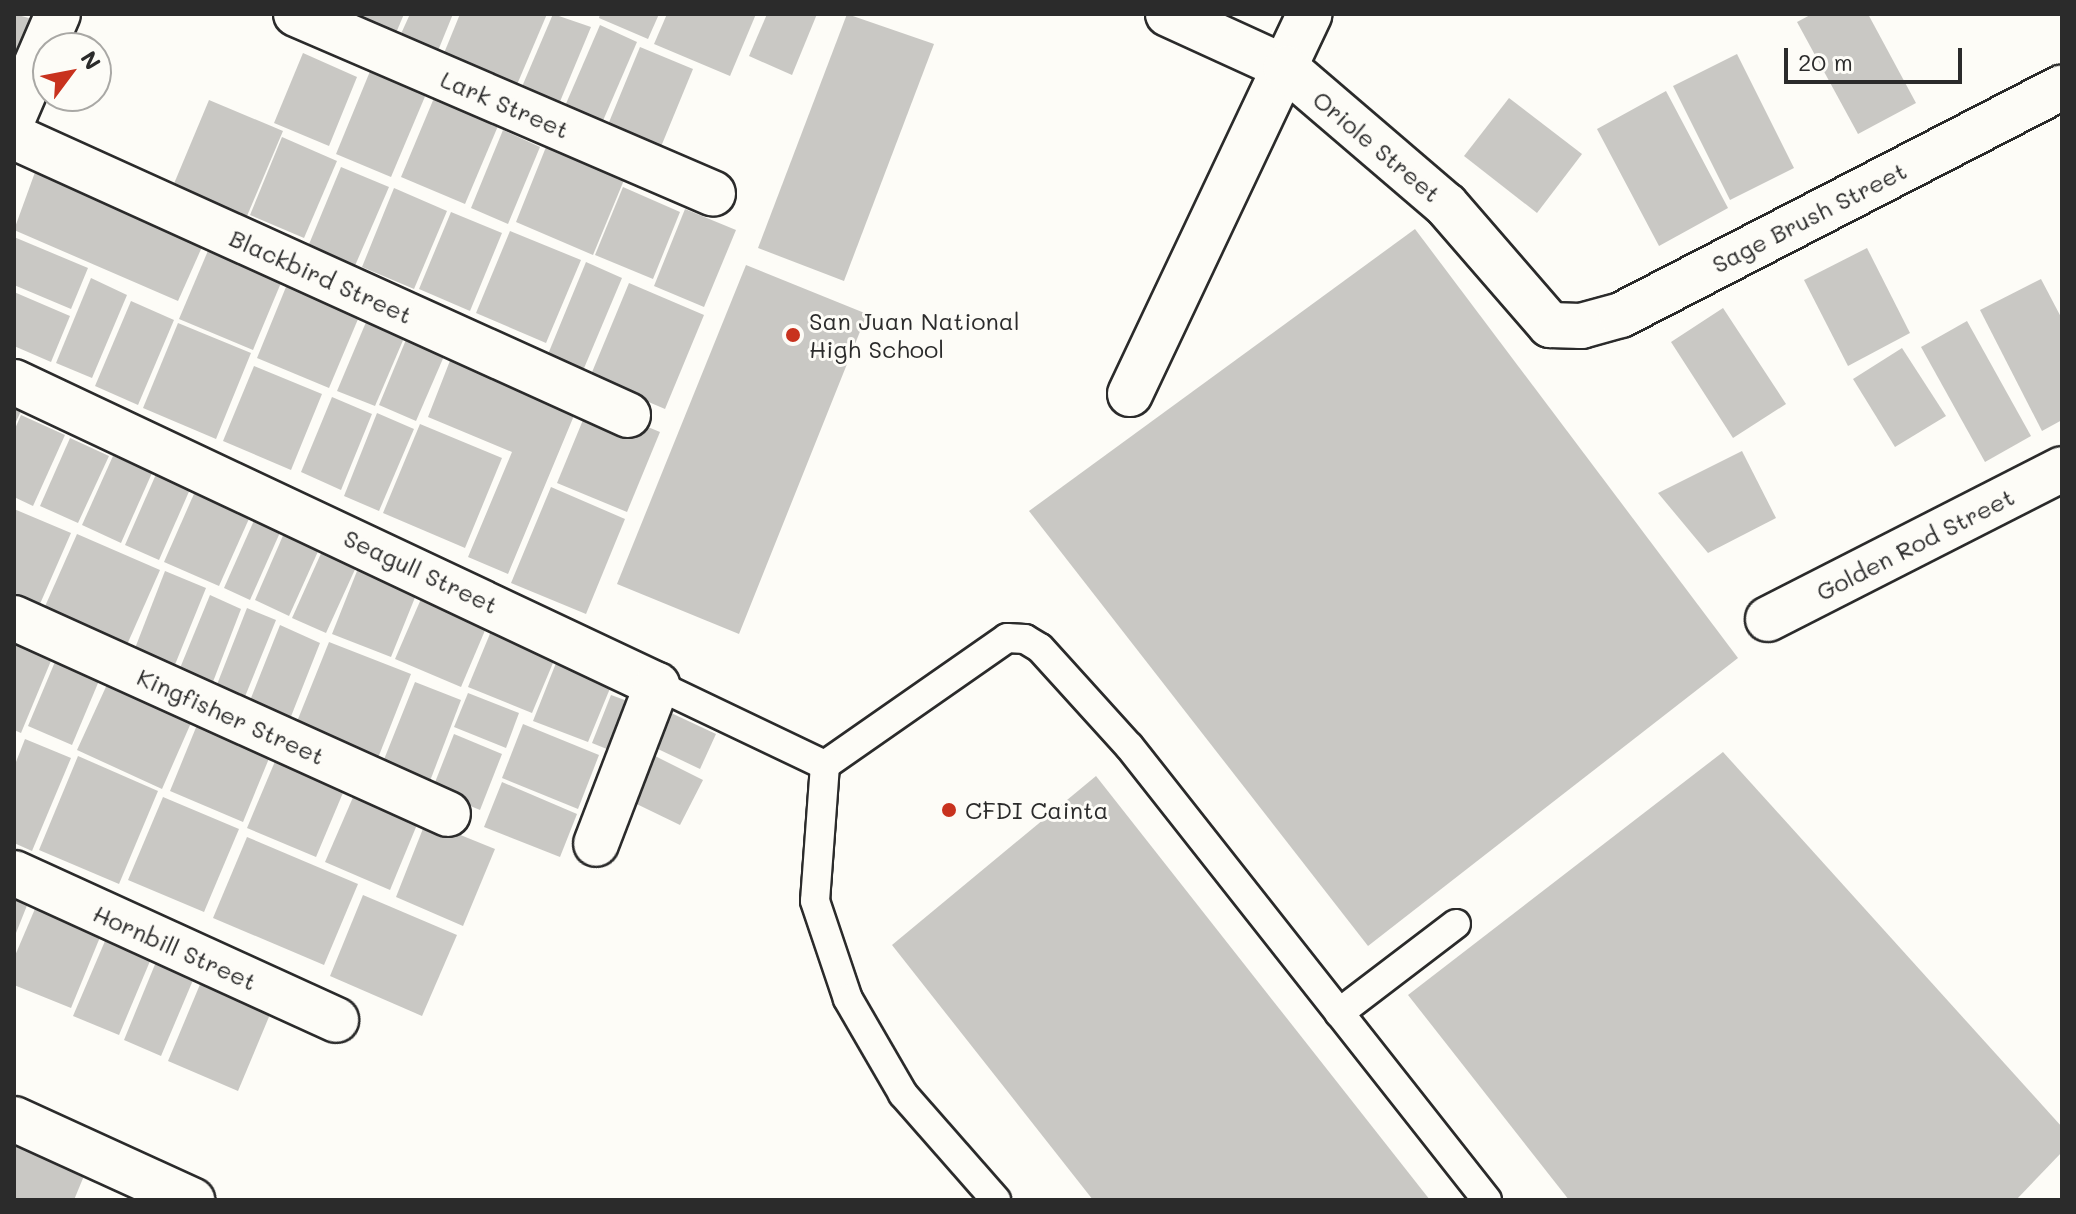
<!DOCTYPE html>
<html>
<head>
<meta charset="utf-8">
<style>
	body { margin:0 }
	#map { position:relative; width:2076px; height:1214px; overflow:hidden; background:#fdfcf7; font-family:Mali,sans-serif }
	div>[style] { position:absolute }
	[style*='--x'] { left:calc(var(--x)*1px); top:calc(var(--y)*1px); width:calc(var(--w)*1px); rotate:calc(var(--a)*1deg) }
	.building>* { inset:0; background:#c9c8c4 }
	.roads { filter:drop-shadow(2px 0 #2b2b2b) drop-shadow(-2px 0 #2b2b2b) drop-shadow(0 2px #2b2b2b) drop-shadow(0 -2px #2b2b2b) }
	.service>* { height:28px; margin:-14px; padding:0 14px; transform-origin:14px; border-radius:14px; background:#fdfcf7 }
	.minor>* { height:44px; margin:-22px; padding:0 22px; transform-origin:22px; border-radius:22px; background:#fdfcf7 }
	.tertiary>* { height:44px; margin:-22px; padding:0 22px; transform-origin:22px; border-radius:22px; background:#fdfcf7 }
	.dots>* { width:22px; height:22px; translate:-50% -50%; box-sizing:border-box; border:4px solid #fdfcf7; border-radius:50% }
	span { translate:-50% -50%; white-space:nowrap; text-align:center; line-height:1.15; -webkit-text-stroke:6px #fdfcf7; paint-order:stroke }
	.street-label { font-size:24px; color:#2b2b2b }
	.poi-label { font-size:24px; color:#2b2b2b }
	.left { translate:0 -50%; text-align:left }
	.frame { position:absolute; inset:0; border:16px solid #2b2b2b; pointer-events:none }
	.north { position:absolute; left:32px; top:32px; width:80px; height:80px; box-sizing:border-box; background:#fdfcf7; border:2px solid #a9a8a5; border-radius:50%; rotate:58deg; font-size:22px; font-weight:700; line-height:32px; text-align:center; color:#2b2b2b }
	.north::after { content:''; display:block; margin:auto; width:28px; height:36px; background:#c8321e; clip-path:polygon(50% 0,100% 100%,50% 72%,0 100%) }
	.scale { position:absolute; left:1784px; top:48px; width:178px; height:36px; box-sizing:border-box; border:4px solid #2b2b2b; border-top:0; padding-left:10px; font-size:24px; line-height:28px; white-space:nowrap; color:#2b2b2b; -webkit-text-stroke:6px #fdfcf7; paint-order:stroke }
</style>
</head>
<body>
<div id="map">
	<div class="building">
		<i style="clip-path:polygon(14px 14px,40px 21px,14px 80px)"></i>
		<i style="clip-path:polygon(361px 14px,404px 14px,388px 52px,352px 36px)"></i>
		<i style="clip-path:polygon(410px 14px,453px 14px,433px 63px,395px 47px)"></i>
		<i style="clip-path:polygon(460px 14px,547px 14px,513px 94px,440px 63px)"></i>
		<i style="clip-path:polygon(553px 14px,591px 27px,559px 104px,521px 89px)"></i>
		<i style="clip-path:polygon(600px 14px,659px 14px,648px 39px,599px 18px)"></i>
		<i style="clip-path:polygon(667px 14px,756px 14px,730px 76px,654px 44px)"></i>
		<i style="clip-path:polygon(767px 14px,817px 14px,792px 75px,749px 56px)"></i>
		<i style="clip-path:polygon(847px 14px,934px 44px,844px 281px,758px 248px)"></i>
		<i style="clip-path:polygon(1812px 14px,1868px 14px,1916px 103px,1858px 134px,1797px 22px)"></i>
		<i style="clip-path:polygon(600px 25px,637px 42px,602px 123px,565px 106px)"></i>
		<i style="clip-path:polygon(640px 47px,693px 69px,653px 166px,600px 144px)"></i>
		<i style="clip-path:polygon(303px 53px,357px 77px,329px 146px,274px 123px)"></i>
		<i style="clip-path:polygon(1737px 54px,1794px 168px,1730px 200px,1673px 86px)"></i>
		<i style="clip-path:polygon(373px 64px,429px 87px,391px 177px,336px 154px)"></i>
		<i style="clip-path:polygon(1666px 91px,1728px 208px,1659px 246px,1597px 129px)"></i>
		<i style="clip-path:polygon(434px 98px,498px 126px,465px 204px,401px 177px)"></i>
		<i style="clip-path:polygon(1509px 98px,1582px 154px,1537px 213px,1464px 156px)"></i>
		<i style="clip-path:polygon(209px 100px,283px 131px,247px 216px,173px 186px)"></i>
		<i style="clip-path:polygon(503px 130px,540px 147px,508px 224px,471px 208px)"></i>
		<i style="clip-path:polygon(282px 137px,337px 161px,304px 238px,250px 215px)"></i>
		<i style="clip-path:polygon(546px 147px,624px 180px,593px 255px,516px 222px)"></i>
		<i style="clip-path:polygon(38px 164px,206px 238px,178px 301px,14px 230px)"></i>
		<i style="clip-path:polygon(341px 167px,389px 187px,354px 268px,307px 249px)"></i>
		<i style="clip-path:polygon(623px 187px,680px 212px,653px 279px,595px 255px)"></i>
		<i style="clip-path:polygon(394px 188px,447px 211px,414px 289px,362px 267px)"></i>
		<i style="clip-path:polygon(685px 209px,736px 230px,704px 307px,654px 286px)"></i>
		<i style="clip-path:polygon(451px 212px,502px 233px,470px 311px,419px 289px)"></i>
		<i style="clip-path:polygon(1415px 229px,1738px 658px,1368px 946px,1029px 511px)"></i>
		<i style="clip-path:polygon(510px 231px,581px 260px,546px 343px,476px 313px)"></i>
		<i style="clip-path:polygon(14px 237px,88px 268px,71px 309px,14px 285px)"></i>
		<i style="clip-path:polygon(210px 246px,283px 278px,253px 350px,179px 319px)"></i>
		<i style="clip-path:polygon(1867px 248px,1910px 333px,1848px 366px,1804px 280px)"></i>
		<i style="clip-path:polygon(586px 262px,622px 278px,582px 373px,546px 359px)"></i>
		<i style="clip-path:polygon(746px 265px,867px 314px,739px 634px,617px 584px)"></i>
		<i style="clip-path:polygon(91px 278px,127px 295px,92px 378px,56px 363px)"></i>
		<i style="clip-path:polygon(2041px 279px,2062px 319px,2062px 420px,2042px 431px,1980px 310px)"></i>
		<i style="clip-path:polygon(288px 282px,361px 312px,329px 388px,257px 358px)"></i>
		<i style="clip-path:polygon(629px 283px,704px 315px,665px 409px,590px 377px)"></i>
		<i style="clip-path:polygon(14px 292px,70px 316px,51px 362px,14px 346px)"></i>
		<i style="clip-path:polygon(131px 301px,174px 320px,138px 405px,95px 386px)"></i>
		<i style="clip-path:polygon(1723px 308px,1786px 404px,1733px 438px,1671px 342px)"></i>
		<i style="clip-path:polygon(369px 315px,407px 331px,375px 406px,337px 391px)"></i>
		<i style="clip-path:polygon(1967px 321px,2031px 436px,1985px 462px,1921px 347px)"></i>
		<i style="clip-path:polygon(178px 323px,251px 353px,216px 439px,143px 408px)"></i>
		<i style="clip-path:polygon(410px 330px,448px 347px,416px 421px,379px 405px)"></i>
		<i style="clip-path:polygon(1902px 348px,1946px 416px,1895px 447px,1853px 379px)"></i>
		<i style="clip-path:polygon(453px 353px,578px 406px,508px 574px,468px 557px,512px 452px,428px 417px)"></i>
		<i style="clip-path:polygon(254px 366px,322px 394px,291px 470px,223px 441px)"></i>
		<i style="clip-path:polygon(332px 397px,372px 414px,341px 490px,301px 472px)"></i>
		<i style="clip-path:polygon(590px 403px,660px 432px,627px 512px,557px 483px)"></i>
		<i style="clip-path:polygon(14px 408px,21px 411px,14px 426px)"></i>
		<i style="clip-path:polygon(377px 413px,414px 429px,379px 511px,344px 496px)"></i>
		<i style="clip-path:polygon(21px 415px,65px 435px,33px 506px,14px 497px,14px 431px)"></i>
		<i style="clip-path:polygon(420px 424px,502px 458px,465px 548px,383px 513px)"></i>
		<i style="clip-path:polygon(70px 438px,109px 456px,78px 523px,40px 506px)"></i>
		<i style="clip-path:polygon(1742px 451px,1776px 518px,1708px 553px,1658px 493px)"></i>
		<i style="clip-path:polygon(113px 456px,152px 473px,121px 543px,82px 525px)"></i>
		<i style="clip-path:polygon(157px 472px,191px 487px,159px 560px,125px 545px)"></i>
		<i style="clip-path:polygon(197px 487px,252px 512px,219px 586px,164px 562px)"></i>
		<i style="clip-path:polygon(551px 487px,625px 519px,586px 614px,511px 583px)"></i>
		<i style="clip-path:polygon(14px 509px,71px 533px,36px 613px,14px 603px)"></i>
		<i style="clip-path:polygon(256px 516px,282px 528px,250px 600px,224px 588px)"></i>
		<i style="clip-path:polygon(285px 531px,320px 547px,289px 616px,255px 600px)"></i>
		<i style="clip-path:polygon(77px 534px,160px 570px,122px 656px,39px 620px)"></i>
		<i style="clip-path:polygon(323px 549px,357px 565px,326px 633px,292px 618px)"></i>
		<i style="clip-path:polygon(359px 566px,418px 590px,391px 657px,332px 634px)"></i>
		<i style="clip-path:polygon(165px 571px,206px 588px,172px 672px,132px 656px)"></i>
		<i style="clip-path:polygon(424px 592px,489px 621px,461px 687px,395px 659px)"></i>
		<i style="clip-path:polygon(210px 595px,241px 609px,211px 687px,178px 673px)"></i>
		<i style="clip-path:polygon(247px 608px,276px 620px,244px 699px,216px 687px)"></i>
		<i style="clip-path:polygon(494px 624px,558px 651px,532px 713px,468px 687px)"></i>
		<i style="clip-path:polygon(280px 625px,320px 643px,290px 719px,249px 703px)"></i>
		<i style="clip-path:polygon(14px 640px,53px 656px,21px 733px,14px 730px)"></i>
		<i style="clip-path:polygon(329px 642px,411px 674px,378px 758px,296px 724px)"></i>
		<i style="clip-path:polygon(57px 657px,101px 676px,72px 745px,28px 726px)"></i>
		<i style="clip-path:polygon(556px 663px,611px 686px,588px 742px,533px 721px)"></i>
		<i style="clip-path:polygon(110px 678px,194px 716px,162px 789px,77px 750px)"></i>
		<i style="clip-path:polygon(415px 682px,461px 700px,430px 781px,383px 762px)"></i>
		<i style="clip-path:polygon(468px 693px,519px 713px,506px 748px,454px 727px)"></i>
		<i style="clip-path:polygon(611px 695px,644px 707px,624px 756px,592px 743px)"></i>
		<i style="clip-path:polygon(654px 705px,716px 734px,700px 769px,639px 740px)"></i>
		<i style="clip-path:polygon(523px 724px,599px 755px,578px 809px,502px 778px)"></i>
		<i style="clip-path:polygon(197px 725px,270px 756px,243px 822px,170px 791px)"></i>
		<i style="clip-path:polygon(454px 734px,502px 754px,480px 810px,432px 790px)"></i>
		<i style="clip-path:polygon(25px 739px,71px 758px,32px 851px,14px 843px,14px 767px)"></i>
		<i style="clip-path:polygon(641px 749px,703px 780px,680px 825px,618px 795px)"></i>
		<i style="clip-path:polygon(1723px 752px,2062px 1127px,2062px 1152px,2016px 1200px,1569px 1200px,1408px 995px)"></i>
		<i style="clip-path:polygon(78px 756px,158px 791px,119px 884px,39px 850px)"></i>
		<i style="clip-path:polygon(276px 759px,345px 788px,316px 857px,247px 828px)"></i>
		<i style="clip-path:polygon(1096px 776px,1430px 1200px,1093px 1200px,892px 945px)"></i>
		<i style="clip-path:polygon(502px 782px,577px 814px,560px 857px,484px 827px)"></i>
		<i style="clip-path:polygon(357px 788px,421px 815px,390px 890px,325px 862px)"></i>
		<i style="clip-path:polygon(163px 797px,239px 829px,204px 912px,128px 880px)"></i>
		<i style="clip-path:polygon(426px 821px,495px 849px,463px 926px,396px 897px)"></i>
		<i style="clip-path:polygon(247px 837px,358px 884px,324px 965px,213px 918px)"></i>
		<i style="clip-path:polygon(14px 885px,32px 893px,14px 938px)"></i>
		<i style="clip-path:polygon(363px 895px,457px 935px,422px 1016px,330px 976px)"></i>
		<i style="clip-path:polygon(40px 897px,105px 925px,71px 1008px,14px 985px,14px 958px)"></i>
		<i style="clip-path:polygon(108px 934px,153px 954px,119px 1035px,73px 1016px)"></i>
		<i style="clip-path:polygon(158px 957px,196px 973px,161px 1056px,124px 1040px)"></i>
		<i style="clip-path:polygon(206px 970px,276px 1000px,238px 1091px,168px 1061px)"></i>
		<i style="clip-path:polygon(14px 1142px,86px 1171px,74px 1200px,14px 1200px)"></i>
	</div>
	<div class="roads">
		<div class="service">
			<i style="--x:657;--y:685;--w:186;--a:25.5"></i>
			<i style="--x:825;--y:765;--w:222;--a:-34.9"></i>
			<i style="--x:1007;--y:638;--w:18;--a:3"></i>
			<i style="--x:1025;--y:639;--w:17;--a:31"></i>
			<i style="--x:1040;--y:648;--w:132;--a:47.8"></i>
			<i style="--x:1129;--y:746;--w:578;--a:51.74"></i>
			<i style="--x:825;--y:765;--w:136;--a:94.2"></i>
			<i style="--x:815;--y:901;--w:103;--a:71.4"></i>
			<i style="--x:848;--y:999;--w:110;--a:59.9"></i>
			<i style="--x:903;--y:1094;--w:141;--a:48.7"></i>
			<i style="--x:1339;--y:1013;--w:147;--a:-37.3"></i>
		</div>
		<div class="minor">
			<i style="--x:296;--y:14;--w:454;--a:23.3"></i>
			<i style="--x:14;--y:137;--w:674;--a:24.36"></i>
			<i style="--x:14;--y:382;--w:711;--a:25.23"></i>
			<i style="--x:657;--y:685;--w:170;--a:111"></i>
			<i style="--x:1130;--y:394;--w:420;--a:-64.7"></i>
			<i style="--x:14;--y:618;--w:476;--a:24.3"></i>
			<i style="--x:1768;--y:619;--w:330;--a:-27"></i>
			<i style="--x:14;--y:873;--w:354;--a:24.5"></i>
			<i style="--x:14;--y:1119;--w:196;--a:24.5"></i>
		</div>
		<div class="tertiary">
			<i style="--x:1168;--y:14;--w:130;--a:24.6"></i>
			<i style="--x:1286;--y:68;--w:211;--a:40.6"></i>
			<i style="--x:1446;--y:205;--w:159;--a:49.1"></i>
			<i style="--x:1550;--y:325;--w:31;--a:2"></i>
			<i style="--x:1581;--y:326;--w:41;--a:-15.4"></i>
			<i style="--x:1621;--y:315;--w:496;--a:-27.3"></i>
			<i style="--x:14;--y:116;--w:111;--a:-66.7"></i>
		</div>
	</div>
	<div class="dots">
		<i style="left:793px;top:335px;background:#c8321e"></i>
		<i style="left:949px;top:810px;background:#c8321e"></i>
	</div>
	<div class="street-label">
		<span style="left:505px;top:104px;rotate:23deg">Lark Street</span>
		<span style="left:1377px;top:146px;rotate:40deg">Oriole Street</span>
		<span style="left:1809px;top:217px;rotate:-27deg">Sage Brush Street</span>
		<span style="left:321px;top:276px;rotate:24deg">Blackbird Street</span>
		<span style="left:1915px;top:544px;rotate:-27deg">Golden Rod Street</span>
		<span style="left:421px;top:571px;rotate:25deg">Seagull Street</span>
		<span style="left:231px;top:716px;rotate:24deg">Kingfisher Street</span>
		<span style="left:175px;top:947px;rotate:24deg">Hornbill Street</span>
	</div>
	<div class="poi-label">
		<span class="left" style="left:809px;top:335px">San Juan National<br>High School</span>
		<span class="left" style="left:965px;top:810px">CFDI Cainta</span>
	</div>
	<div class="frame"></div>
	<div class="north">N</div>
	<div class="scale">20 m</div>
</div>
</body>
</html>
